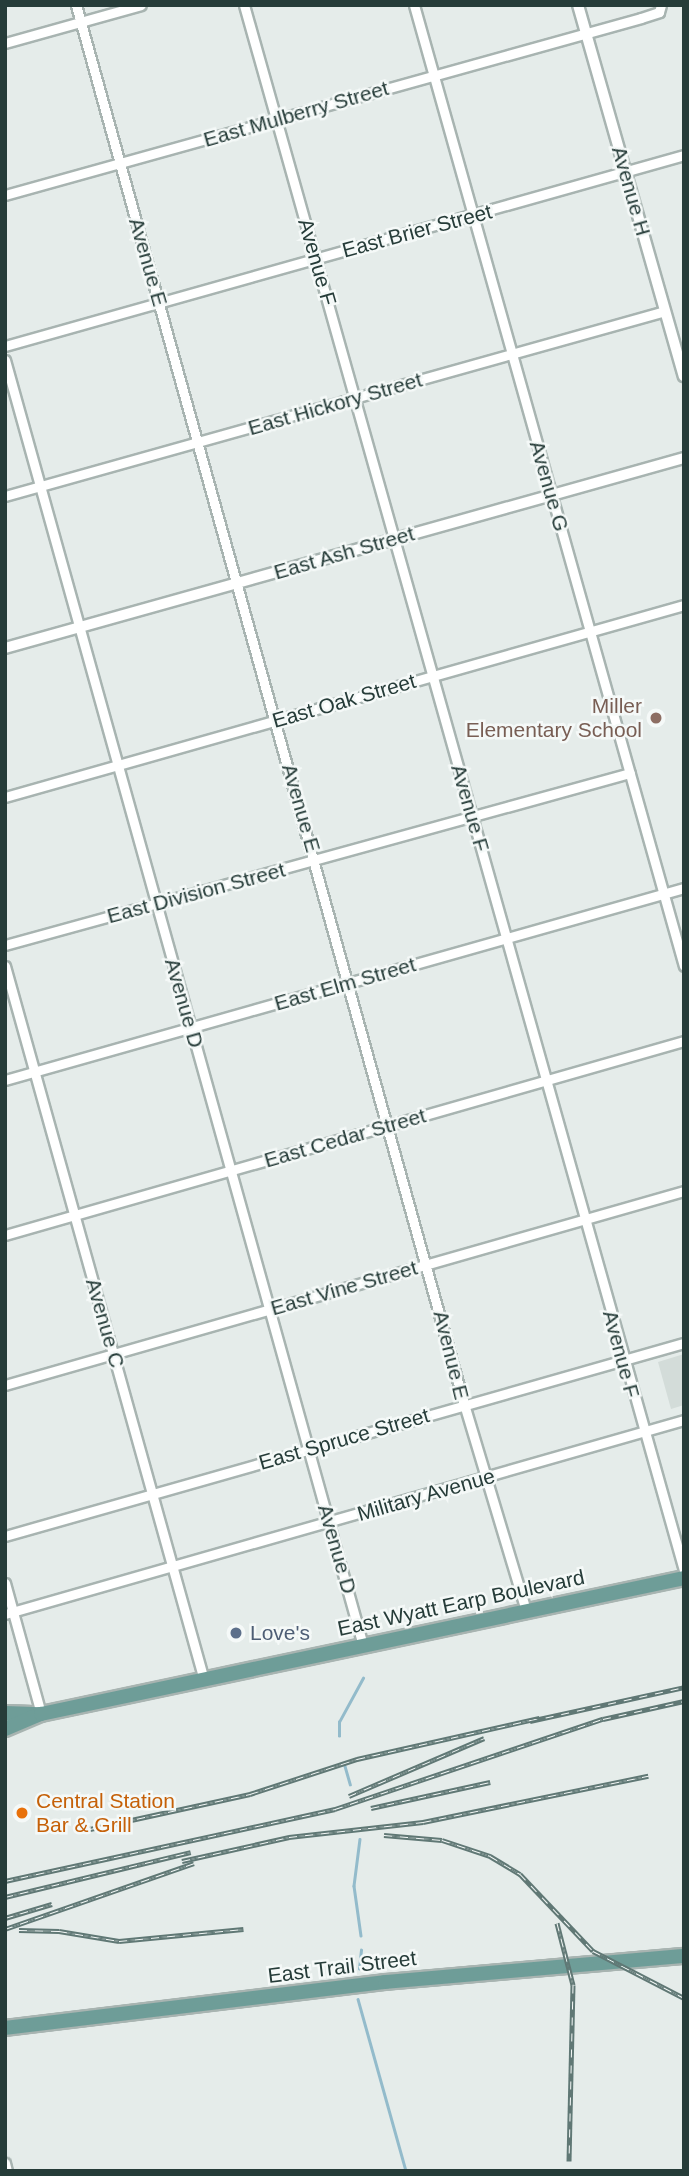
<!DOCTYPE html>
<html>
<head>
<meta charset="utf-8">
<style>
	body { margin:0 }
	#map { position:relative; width:689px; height:2176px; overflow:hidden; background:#e5ecea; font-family:Arial,sans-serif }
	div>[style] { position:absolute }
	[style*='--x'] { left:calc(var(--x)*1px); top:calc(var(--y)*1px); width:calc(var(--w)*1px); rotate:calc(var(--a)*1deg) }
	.built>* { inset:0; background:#d3dcd9 }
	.stream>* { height:2.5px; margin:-1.25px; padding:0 1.25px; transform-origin:1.25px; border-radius:1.25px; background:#93bbcb }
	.roads { filter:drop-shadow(2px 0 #a8b4b1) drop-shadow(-2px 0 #a8b4b1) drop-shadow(0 2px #a8b4b1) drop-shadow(0 -2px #a8b4b1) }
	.minor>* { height:9px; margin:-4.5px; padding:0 4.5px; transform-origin:4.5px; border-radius:4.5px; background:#fff }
	.tertiary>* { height:10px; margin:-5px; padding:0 5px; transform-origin:5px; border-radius:5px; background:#fff }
	.primary>* { height:14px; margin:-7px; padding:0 7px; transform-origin:7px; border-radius:7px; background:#6e9d98 }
	.rail>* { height:5px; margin-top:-2.5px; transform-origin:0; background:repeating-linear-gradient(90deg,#f5f9f8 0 8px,#607875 0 16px); box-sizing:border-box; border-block:2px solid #607875 }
	.dots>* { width:19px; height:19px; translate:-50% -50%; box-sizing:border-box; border:4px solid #f5f9f8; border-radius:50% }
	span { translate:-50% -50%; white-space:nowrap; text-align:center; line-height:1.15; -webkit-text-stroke:5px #f5f9f8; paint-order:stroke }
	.street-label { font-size:21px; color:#263c39 }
	.education-label { font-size:21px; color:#785e54 }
	.right { translate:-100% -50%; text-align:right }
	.service-label { font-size:21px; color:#4e5e75 }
	.left { translate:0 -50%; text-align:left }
	.food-label { font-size:21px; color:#c56008 }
	.frame { position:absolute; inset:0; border:7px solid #263c39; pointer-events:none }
</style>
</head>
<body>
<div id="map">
	<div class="built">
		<i style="clip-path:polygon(684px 1354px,684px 1405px,671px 1409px,658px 1362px)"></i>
	</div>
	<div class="stream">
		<i style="--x:339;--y:1736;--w:14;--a:-90"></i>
		<i style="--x:339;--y:1722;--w:50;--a:-61.4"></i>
		<i style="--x:345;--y:1766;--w:19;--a:74"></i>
		<i style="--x:360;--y:1839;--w:47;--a:97.3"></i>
		<i style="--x:354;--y:1886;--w:50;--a:82"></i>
		<i style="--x:359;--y:1969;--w:19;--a:-84"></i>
		<i style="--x:358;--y:1999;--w:179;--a:74.4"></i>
	</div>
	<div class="roads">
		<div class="minor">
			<i style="--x:76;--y:5;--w:1452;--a:74.5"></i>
			<i style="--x:464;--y:1404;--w:216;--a:73.3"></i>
			<i style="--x:244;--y:5;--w:1626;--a:74.3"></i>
			<i style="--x:414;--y:5;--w:998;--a:74.31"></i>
			<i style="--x:5;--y:43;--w:141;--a:-15.6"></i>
			<i style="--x:5;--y:195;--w:660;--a:-15.55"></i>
			<i style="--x:641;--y:18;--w:19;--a:-18"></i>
			<i style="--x:659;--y:12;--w:7;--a:-74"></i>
			<i style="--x:5;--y:346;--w:705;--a:-15.71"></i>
			<i style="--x:5;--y:360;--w:1335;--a:74.44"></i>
			<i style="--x:5;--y:496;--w:685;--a:-15.66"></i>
			<i style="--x:5;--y:797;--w:706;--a:-15.79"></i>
			<i style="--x:5;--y:945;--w:648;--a:-15.39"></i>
			<i style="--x:5;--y:966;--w:741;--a:74.43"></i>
			<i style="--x:5;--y:1080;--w:706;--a:-15.79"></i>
			<i style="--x:5;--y:1235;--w:706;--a:-15.95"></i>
			<i style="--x:5;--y:1385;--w:706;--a:-15.95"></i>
			<i style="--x:5;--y:1536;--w:706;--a:-15.87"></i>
			<i style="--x:5;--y:1583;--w:136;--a:74.6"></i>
			<i style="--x:5;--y:1614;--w:706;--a:-15.95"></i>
			<i style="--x:5;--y:2163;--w:8;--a:76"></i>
		</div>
		<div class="tertiary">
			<i style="--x:578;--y:5;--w:386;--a:74.1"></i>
			<i style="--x:5;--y:648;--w:705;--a:-15.63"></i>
		</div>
		<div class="primary">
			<i style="--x:5;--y:1713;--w:35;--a:2"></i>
			<i style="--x:5;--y:1729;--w:39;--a:-23"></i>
			<i style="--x:41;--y:1714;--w:657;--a:-11.94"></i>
			<i style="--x:5;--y:2028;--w:383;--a:-6.9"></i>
			<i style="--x:385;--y:1982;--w:300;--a:-5"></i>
		</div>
	</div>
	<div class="rail">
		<i style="--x:530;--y:1721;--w:158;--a:-12.4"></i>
		<i style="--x:349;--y:1796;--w:147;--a:-23.2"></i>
		<i style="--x:371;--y:1808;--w:122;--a:-12.3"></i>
		<i style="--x:90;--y:1829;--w:164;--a:-12.3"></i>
		<i style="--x:250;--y:1794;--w:113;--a:-18.1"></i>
		<i style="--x:357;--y:1759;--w:187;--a:-12.7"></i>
		<i style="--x:384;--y:1835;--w:58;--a:4.9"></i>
		<i style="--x:442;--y:1840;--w:51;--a:18.4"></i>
		<i style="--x:490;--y:1856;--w:35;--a:31"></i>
		<i style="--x:520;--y:1874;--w:106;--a:46.5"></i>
		<i style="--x:593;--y:1951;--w:102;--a:27.3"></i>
		<i style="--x:182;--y:1861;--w:110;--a:-12.6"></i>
		<i style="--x:289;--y:1837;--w:135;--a:-6.4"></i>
		<i style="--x:423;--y:1822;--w:230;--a:-11.6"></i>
		<i style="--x:5;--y:1881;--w:338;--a:-12.3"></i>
		<i style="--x:335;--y:1809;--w:283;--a:-18.6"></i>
		<i style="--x:603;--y:1719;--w:83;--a:-12.5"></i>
		<i style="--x:5;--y:1897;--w:191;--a:-13.6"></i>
		<i style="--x:5;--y:1918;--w:49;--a:-16.6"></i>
		<i style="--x:557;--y:1923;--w:64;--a:75.5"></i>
		<i style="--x:573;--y:1985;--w:176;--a:91.3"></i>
		<i style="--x:5;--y:1929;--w:200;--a:-19.2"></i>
		<i style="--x:19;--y:1930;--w:40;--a:1.4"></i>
		<i style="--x:59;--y:1931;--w:61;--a:9.5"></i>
		<i style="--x:119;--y:1941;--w:125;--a:-5.5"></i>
	</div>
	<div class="dots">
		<i style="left:656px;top:718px;background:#8d6e63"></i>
		<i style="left:236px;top:1633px;background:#5c6f8a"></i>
		<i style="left:22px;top:1813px;background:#e8710a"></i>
	</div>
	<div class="street-label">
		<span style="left:296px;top:114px;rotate:-16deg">East Mulberry Street</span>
		<span style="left:631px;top:191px;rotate:74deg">Avenue H</span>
		<span style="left:417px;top:231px;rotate:-15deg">East Brier Street</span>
		<span style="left:148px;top:262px;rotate:74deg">Avenue E</span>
		<span style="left:317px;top:262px;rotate:74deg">Avenue F</span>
		<span style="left:335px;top:404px;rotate:-16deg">East Hickory Street</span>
		<span style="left:549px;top:486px;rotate:74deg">Avenue G</span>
		<span style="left:344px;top:553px;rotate:-16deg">East Ash Street</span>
		<span style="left:344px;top:701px;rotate:-16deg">East Oak Street</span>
		<span style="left:301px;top:808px;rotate:74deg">Avenue E</span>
		<span style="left:470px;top:808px;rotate:74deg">Avenue F</span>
		<span style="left:196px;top:893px;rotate:-15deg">East Division Street</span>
		<span style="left:345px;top:984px;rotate:-16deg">East Elm Street</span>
		<span style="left:184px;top:1003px;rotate:74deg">Avenue D</span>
		<span style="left:345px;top:1138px;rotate:-16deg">East Cedar Street</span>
		<span style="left:344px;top:1288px;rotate:-16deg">East Vine Street</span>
		<span style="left:105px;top:1323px;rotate:74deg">Avenue C</span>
		<span style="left:621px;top:1354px;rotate:75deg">Avenue F</span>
		<span style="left:451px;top:1355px;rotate:76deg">Avenue E</span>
		<span style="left:344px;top:1439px;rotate:-16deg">East Spruce Street</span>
		<span style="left:426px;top:1495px;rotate:-16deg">Military Avenue</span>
		<span style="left:337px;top:1549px;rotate:74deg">Avenue D</span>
		<span style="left:461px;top:1603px;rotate:-12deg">East Wyatt Earp Boulevard</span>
		<span style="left:342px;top:1967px;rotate:-7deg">East Trail Street</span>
	</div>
	<div class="education-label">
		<span class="right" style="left:642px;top:718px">Miller<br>Elementary School</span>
	</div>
	<div class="service-label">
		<span class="left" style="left:250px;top:1633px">Love's</span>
	</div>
	<div class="food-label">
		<span class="left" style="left:36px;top:1813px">Central Station<br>Bar &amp; Grill</span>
	</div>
	<div class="frame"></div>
</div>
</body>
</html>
